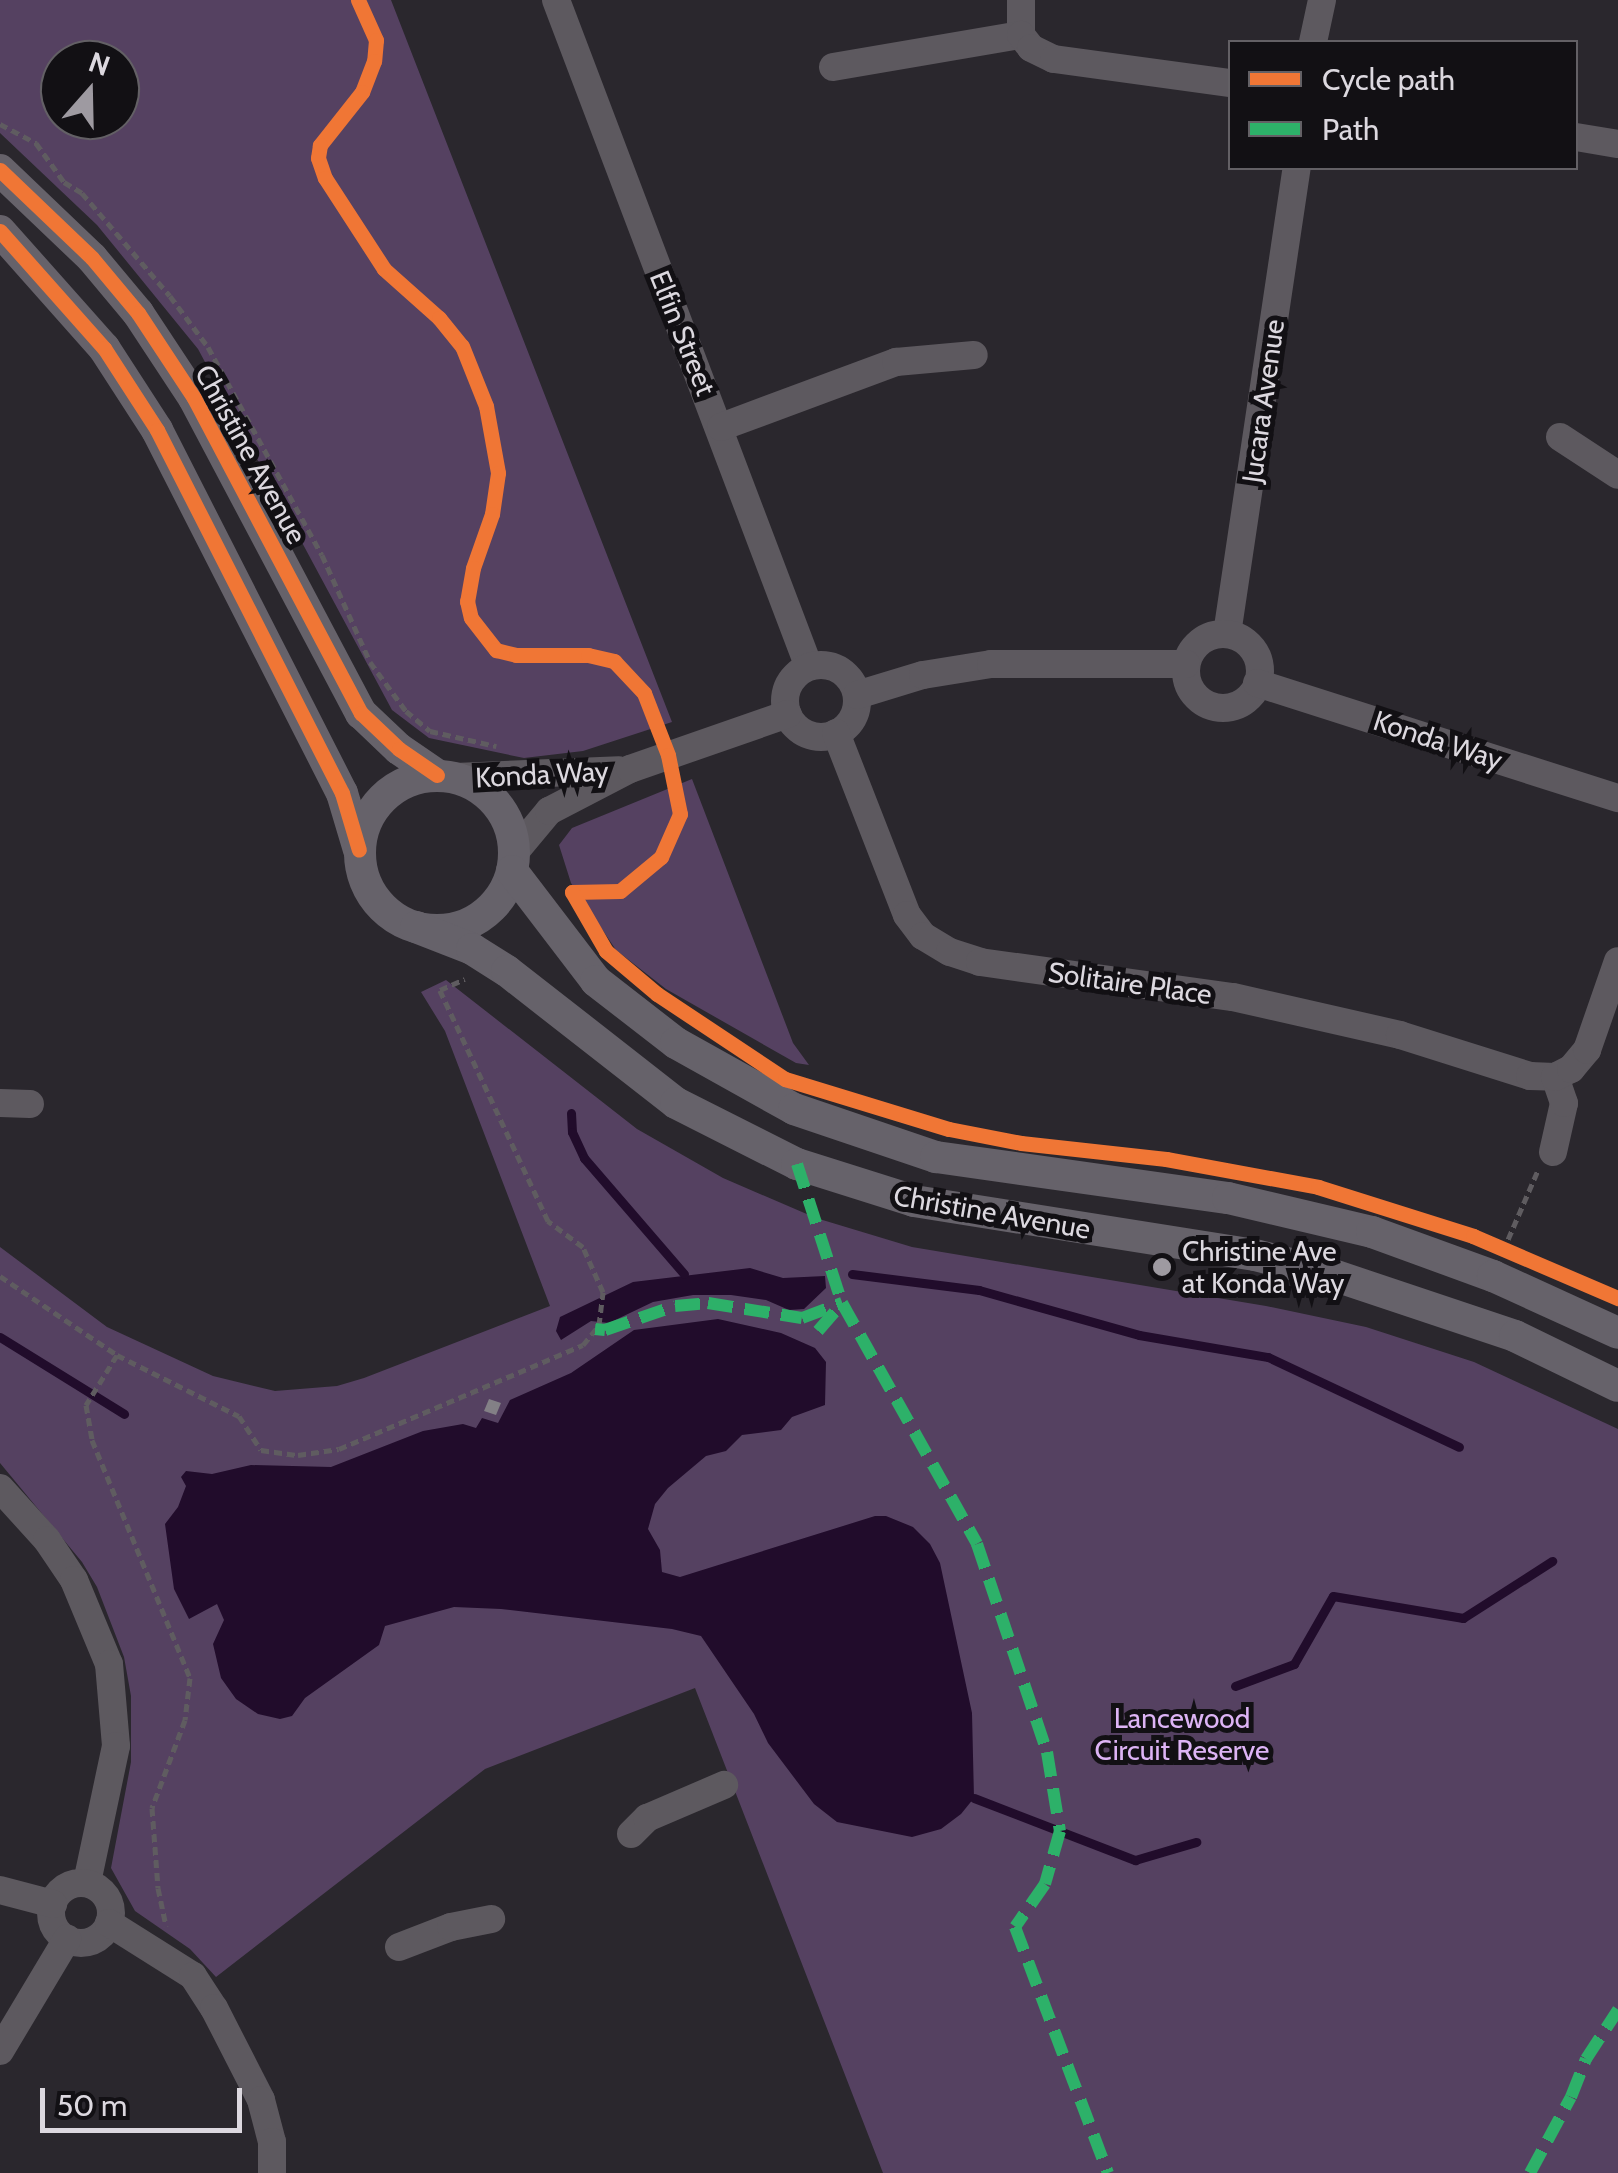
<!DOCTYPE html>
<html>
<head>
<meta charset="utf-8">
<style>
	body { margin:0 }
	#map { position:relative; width:1618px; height:2173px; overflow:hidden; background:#2a272d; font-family:Cabin,sans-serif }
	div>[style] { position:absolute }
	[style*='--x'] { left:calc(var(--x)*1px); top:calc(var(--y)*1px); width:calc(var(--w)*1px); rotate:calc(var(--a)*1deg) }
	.green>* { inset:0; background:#554161 }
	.water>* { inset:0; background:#210c2b }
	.stream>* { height:9px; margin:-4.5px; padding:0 4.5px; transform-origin:4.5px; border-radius:4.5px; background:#210c2b }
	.building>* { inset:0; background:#838086 }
	.path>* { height:5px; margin-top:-2.5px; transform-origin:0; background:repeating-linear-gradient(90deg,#5f5c60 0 8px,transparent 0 13px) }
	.minor>* { height:28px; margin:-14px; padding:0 14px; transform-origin:14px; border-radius:14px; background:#5d595f }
	.minor>.ring { margin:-14px; padding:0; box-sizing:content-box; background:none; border:28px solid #5d595f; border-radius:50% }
	.major>* { height:32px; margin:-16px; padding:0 16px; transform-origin:16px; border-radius:16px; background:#66626a }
	.major>.ring { margin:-16px; padding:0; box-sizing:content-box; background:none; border:32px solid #66626a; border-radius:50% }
	.quiet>* { height:12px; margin-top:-6px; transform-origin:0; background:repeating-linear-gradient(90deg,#2db169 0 25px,transparent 0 37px) }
	.cycleway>* { height:15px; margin:-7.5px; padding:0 7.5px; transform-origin:7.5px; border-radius:7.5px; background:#f07635 }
	.dots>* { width:28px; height:28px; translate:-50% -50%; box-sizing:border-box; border:5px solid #121014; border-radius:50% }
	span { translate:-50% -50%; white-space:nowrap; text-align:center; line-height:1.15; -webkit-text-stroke:10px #121014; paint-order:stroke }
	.street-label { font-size:28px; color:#dcd8df }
	.poi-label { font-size:28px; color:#dcd8df }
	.left { translate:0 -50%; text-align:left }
	.park-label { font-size:28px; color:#ddb4f5 }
	.legend { position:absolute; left:1228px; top:40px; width:350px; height:130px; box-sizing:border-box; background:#121014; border:2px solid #636065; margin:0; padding:12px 18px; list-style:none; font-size:30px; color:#dcd8df }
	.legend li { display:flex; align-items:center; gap:20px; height:50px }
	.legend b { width:50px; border:2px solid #636065 }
	.north { position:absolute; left:40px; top:40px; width:100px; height:100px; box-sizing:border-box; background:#121014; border:2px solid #636065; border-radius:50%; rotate:20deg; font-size:28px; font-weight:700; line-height:40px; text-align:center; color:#dcd8df }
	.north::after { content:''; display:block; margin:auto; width:35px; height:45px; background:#9e9aa1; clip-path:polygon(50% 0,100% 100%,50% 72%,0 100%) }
	.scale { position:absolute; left:40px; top:2088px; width:202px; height:45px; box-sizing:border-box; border:5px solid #dcd8df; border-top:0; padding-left:12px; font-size:30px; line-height:35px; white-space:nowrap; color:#dcd8df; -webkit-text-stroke:8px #121014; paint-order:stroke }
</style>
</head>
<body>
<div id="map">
	<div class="green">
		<i style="clip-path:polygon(evenodd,0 0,391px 0,672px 722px,583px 751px,524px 758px,429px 738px,392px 710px,198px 349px,97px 225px,0 133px,0 0,60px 60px,120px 60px,120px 120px,60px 120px,60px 60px)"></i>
		<i style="clip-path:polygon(692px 779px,793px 1043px,809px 1065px,796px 1063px,666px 989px,616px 950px,571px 883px,559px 845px,572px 828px)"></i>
		<i style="clip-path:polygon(446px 980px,637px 1129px,723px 1178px,816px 1218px,912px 1247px,1266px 1306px,1366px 1327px,1474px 1362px,1618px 1429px,1618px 2173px,883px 2173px,695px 1688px,485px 1769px,216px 1977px,190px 1949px,135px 1911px,111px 1868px,131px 1762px,131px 1696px,124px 1657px,97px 1587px,82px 1562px,0 1463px,0 1247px,107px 1327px,213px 1376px,275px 1391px,337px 1386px,364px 1378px,550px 1306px,445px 1031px,421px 992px)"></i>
	</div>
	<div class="water">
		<i style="clip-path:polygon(750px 1268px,783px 1278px,825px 1276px,826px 1288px,804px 1309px,789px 1310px,766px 1300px,731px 1295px,693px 1295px,653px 1302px,609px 1323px,591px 1321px,561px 1340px,556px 1331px,560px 1317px,633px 1282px)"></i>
		<i style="clip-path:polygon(718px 1319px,781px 1333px,815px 1348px,826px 1362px,825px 1405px,792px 1417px,781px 1430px,742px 1435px,726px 1451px,706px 1456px,668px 1488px,655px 1504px,648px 1529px,660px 1550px,662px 1572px,680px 1577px,875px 1516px,886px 1516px,913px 1527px,930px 1544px,940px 1563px,972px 1713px,974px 1798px,961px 1814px,941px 1829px,912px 1837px,837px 1822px,814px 1804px,768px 1743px,754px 1714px,701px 1636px,672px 1629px,501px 1609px,454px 1607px,385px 1626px,379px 1645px,305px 1698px,292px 1716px,280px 1719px,258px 1714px,236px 1699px,221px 1678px,213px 1644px,224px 1620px,217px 1604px,189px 1619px,174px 1589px,165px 1524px,178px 1507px,186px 1486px,181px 1477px,186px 1471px,212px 1474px,251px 1465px,331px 1467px,423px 1431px,463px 1424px,476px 1428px,482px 1418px,498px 1423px,510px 1400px,571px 1373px,634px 1330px)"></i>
	</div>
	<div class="stream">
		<i style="--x:571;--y:1113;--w:19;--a:87"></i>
		<i style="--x:572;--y:1132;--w:29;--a:65"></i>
		<i style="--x:584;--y:1158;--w:153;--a:49.2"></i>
		<i style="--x:852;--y:1274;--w:128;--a:7.2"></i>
		<i style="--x:979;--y:1290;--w:166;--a:15.7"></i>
		<i style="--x:1139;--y:1335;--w:131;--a:9.7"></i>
		<i style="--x:1268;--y:1357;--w:211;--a:25.2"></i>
		<i style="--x:0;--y:1337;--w:146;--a:31.8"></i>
		<i style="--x:1235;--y:1686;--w:63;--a:-20.4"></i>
		<i style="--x:1294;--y:1664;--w:78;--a:-60.2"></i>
		<i style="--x:1333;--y:1596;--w:132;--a:9.6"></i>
		<i style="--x:1463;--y:1618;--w:106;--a:-32.6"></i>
		<i style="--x:974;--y:1798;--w:173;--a:21.1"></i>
		<i style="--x:1135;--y:1860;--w:64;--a:-16.4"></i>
	</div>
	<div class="building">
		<i style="clip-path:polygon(489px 1399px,501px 1403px,496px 1415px,484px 1411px)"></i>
	</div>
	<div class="path">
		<i style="--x:0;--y:124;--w:41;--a:27.8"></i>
		<i style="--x:36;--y:143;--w:48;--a:54.3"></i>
		<i style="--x:64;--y:182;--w:21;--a:31"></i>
		<i style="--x:82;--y:193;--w:135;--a:49.5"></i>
		<i style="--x:170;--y:296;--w:64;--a:53.3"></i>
		<i style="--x:208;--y:347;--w:237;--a:61.3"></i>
		<i style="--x:322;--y:555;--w:117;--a:65.8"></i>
		<i style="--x:370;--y:662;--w:61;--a:53.7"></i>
		<i style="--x:406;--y:711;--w:31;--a:40"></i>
		<i style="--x:430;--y:731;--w:68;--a:12.8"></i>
		<i style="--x:1503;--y:1251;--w:88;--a:-66.6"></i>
		<i style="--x:0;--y:1276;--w:141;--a:34"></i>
		<i style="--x:117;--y:1355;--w:136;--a:26.6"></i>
		<i style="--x:239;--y:1416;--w:40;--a:57.1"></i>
		<i style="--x:261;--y:1450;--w:37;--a:8"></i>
		<i style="--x:298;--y:1455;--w:41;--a:-8.3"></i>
		<i style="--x:339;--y:1449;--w:265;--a:-23.1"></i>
		<i style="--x:583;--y:1345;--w:26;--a:-51"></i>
		<i style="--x:599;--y:1325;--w:33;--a:-83"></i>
		<i style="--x:603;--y:1292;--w:49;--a:-114"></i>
		<i style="--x:583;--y:1247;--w:44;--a:-143.4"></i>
		<i style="--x:548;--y:1221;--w:255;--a:-115.1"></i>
		<i style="--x:440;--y:990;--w:27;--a:-24"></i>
		<i style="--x:117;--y:1355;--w:59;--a:121.8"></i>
		<i style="--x:86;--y:1405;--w:36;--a:80"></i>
		<i style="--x:92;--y:1440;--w:257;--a:67.6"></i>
		<i style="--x:190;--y:1678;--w:42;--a:96.8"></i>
		<i style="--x:185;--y:1720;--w:94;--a:110.6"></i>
		<i style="--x:152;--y:1808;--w:80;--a:85.7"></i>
		<i style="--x:158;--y:1888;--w:39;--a:78"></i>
	</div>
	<div class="minor">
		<i style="--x:556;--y:0;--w:713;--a:69.23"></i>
		<i style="--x:1021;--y:35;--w:35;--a:-90"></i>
		<i style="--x:1313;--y:42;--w:43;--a:-77.9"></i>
		<i style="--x:833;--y:67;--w:191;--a:-9.7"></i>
		<i style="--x:1021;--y:35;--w:16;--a:52"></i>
		<i style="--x:1031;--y:48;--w:25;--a:26"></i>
		<i style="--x:1054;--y:59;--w:178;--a:7.8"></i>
		<i style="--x:1576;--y:137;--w:43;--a:9.5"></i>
		<i style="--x:721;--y:427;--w:187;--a:-20.4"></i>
		<i style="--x:896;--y:362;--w:78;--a:-5.1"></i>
		<i style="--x:1560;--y:437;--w:69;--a:33.2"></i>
		<i style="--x:1227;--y:634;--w:471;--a:-81.5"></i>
		<i class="ring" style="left:1186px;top:634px;width:46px;height:46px"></i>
		<i class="ring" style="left:785px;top:665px;width:44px;height:44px"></i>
		<i style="--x:1257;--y:683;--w:379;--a:17.7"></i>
		<i style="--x:857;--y:695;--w:69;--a:-16.9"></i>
		<i style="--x:923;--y:675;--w:69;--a:-9.2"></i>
		<i style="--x:991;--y:664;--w:195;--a:0"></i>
		<i style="--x:836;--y:733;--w:195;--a:68.7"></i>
		<i style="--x:907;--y:915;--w:26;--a:53"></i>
		<i style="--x:923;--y:936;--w:31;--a:31"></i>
		<i style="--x:950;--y:952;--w:32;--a:18"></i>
		<i style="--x:980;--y:962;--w:255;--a:7.9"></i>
		<i style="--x:1233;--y:997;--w:171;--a:12.8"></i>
		<i style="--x:1400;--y:1035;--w:136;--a:17.5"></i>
		<i style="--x:1530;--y:1076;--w:25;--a:2"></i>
		<i style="--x:455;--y:777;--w:164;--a:-2.4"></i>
		<i style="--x:514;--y:853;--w:55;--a:-50.2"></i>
		<i style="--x:549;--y:811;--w:91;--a:-27.4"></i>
		<i style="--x:630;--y:769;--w:167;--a:-19.2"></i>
		<i style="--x:0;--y:1103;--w:30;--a:2"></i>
		<i style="--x:1553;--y:1152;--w:50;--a:-77.3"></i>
		<i style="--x:1564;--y:1103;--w:28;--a:-109"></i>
		<i style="--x:1555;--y:1077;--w:18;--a:-27"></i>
		<i style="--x:1571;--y:1069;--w:25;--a:-50"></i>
		<i style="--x:1587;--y:1050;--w:94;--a:-70.8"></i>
		<i style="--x:0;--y:1488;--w:70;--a:47.9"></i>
		<i style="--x:47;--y:1540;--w:48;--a:56"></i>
		<i style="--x:74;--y:1580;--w:91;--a:67.4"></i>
		<i style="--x:109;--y:1664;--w:82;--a:85.1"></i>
		<i style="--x:116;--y:1746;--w:140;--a:102"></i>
		<i style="--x:631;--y:1834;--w:23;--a:-45"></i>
		<i style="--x:647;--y:1818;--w:84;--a:-23.2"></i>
		<i class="ring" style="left:51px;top:1883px;width:32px;height:32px"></i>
		<i style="--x:0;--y:1890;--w:55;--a:14.8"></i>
		<i style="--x:109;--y:1923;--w:99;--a:32.2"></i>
		<i style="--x:193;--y:1976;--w:38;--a:57"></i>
		<i style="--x:214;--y:2008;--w:103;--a:62.9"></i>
		<i style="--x:261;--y:2100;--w:43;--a:75.3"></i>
		<i style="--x:272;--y:2142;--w:31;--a:90"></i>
		<i style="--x:399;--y:1947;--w:56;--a:-21"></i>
		<i style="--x:451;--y:1927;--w:41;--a:-11.3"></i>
		<i style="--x:0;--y:2051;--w:131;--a:-59.1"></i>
	</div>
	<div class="major">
		<i style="--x:0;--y:170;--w:127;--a:43.7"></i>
		<i style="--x:92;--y:258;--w:72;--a:50.1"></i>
		<i style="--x:138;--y:313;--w:102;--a:56.6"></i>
		<i style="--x:194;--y:398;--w:357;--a:62.1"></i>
		<i style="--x:361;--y:713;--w:52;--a:43.5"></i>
		<i style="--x:399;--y:749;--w:46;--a:34.4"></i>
		<i style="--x:0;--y:231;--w:157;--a:48.4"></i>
		<i style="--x:104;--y:348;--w:98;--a:57.1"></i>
		<i style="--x:157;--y:430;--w:407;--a:63"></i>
		<i style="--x:342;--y:793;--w:59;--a:73.4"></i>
		<i class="ring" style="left:360px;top:776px;width:122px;height:122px"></i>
		<i style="--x:512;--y:871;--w:138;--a:52.6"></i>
		<i style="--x:596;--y:981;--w:101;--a:37.8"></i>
		<i style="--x:676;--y:1043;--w:135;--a:29.2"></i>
		<i style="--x:794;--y:1109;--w:150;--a:18.7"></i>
		<i style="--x:936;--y:1157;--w:295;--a:8"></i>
		<i style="--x:1228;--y:1198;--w:148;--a:13.3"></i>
		<i style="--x:1372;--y:1232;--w:129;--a:20"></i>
		<i style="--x:1493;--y:1276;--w:137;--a:24.5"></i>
		<i style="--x:416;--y:927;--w:60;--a:21.4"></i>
		<i style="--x:472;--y:949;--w:41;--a:32.2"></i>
		<i style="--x:507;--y:971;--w:214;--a:38"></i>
		<i style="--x:676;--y:1103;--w:136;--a:26.8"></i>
		<i style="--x:797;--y:1164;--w:123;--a:17.5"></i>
		<i style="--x:914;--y:1201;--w:345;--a:9"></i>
		<i style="--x:1255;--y:1255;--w:77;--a:14.2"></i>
		<i style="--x:1330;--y:1274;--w:195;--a:18.5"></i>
		<i style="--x:1515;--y:1336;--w:114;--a:25.9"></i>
	</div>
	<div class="quiet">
		<i style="--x:797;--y:1164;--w:146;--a:72.1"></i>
		<i style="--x:842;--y:1303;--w:276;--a:60.7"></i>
		<i style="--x:977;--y:1544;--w:219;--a:71.4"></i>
		<i style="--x:1047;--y:1752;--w:80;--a:80.7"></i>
		<i style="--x:1060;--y:1831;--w:55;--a:105.8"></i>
		<i style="--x:1045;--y:1884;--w:52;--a:124.9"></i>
		<i style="--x:1015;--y:1927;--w:263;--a:69.3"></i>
		<i style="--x:595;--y:1329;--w:10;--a:6"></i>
		<i style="--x:605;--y:1330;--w:74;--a:-18.9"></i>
		<i style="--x:675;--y:1306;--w:33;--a:-5"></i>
		<i style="--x:708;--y:1303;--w:95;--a:9.1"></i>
		<i style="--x:802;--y:1318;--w:43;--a:-20.6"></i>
		<i style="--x:818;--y:1331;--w:32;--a:-49"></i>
		<i style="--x:1530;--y:2173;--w:86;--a:-61.7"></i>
		<i style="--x:1571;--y:2097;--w:41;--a:-68.5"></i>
		<i style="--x:1586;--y:2059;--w:59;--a:-56.9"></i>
	</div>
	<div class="cycleway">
		<i style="--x:358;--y:0;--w:44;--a:65.8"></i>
		<i style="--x:376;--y:40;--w:21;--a:95"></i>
		<i style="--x:374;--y:61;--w:33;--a:111"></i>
		<i style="--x:362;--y:92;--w:68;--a:128.4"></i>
		<i style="--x:320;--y:145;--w:13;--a:99"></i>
		<i style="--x:318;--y:158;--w:21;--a:71"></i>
		<i style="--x:325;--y:178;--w:108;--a:57"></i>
		<i style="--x:384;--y:269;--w:74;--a:41.7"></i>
		<i style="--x:439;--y:318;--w:36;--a:51"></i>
		<i style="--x:462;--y:346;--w:65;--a:68.2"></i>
		<i style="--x:486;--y:406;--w:68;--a:79.8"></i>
		<i style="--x:498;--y:473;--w:41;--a:98.3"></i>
		<i style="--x:492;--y:514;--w:57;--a:109.4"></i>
		<i style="--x:473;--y:568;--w:34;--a:100"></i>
		<i style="--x:467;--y:601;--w:17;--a:77"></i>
		<i style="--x:471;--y:618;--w:41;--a:52"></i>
		<i style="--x:496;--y:650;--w:21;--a:14"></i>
		<i style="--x:516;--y:655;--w:72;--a:0"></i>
		<i style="--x:588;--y:655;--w:27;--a:13"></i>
		<i style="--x:614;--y:661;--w:44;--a:46.8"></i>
		<i style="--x:644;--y:693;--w:66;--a:68.8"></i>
		<i style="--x:668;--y:755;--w:60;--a:78.5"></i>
		<i style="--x:680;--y:814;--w:47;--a:113.8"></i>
		<i style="--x:661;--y:857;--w:53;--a:140.3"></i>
		<i style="--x:620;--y:891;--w:48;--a:178.8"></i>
		<i style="--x:572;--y:892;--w:68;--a:60"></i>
		<i style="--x:606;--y:951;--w:67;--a:40.1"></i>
		<i style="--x:657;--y:994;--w:154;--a:33.6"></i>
		<i style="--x:785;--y:1079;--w:171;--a:17"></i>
		<i style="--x:949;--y:1129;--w:73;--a:11"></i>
		<i style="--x:1021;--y:1143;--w:146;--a:6.3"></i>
		<i style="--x:1166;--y:1159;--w:155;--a:10.4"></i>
		<i style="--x:1318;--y:1187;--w:163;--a:17.5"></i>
		<i style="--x:1473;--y:1236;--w:158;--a:23.2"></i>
		<i style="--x:0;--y:170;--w:127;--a:43.7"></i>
		<i style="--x:92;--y:258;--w:72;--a:50.1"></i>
		<i style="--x:138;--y:313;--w:102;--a:56.6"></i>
		<i style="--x:194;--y:398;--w:357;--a:62.1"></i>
		<i style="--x:361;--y:713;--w:52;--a:43.5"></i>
		<i style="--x:399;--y:749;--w:46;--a:34.4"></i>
		<i style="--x:0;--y:231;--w:157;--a:48.4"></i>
		<i style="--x:104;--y:348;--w:98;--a:57.1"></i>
		<i style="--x:157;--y:430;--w:407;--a:63"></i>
		<i style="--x:342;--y:793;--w:59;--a:73.4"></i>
	</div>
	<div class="dots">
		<i style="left:1162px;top:1267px;background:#9e9aa1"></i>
	</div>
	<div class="street-label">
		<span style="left:683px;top:333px;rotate:68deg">Elfin Street</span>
		<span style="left:1263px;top:401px;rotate:-82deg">Jucara Avenue</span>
		<span style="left:251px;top:454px;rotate:61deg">Christine Avenue</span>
		<span style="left:1438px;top:740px;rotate:18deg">Konda Way</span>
		<span style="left:542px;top:774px;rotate:-3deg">Konda Way</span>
		<span style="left:1130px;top:983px;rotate:8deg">Solitaire Place</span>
		<span style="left:992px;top:1212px;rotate:10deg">Christine Avenue</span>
	</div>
	<div class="poi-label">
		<span class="left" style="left:1182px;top:1267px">Christine Ave<br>at Konda Way</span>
	</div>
	<div class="park-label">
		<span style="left:1182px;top:1734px">Lancewood<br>Circuit Reserve</span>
	</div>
	<ul class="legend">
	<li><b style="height:12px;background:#f07635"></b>Cycle path</li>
	<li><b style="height:12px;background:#2db169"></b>Path</li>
	</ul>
	<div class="north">N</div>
	<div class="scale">50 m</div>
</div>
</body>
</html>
